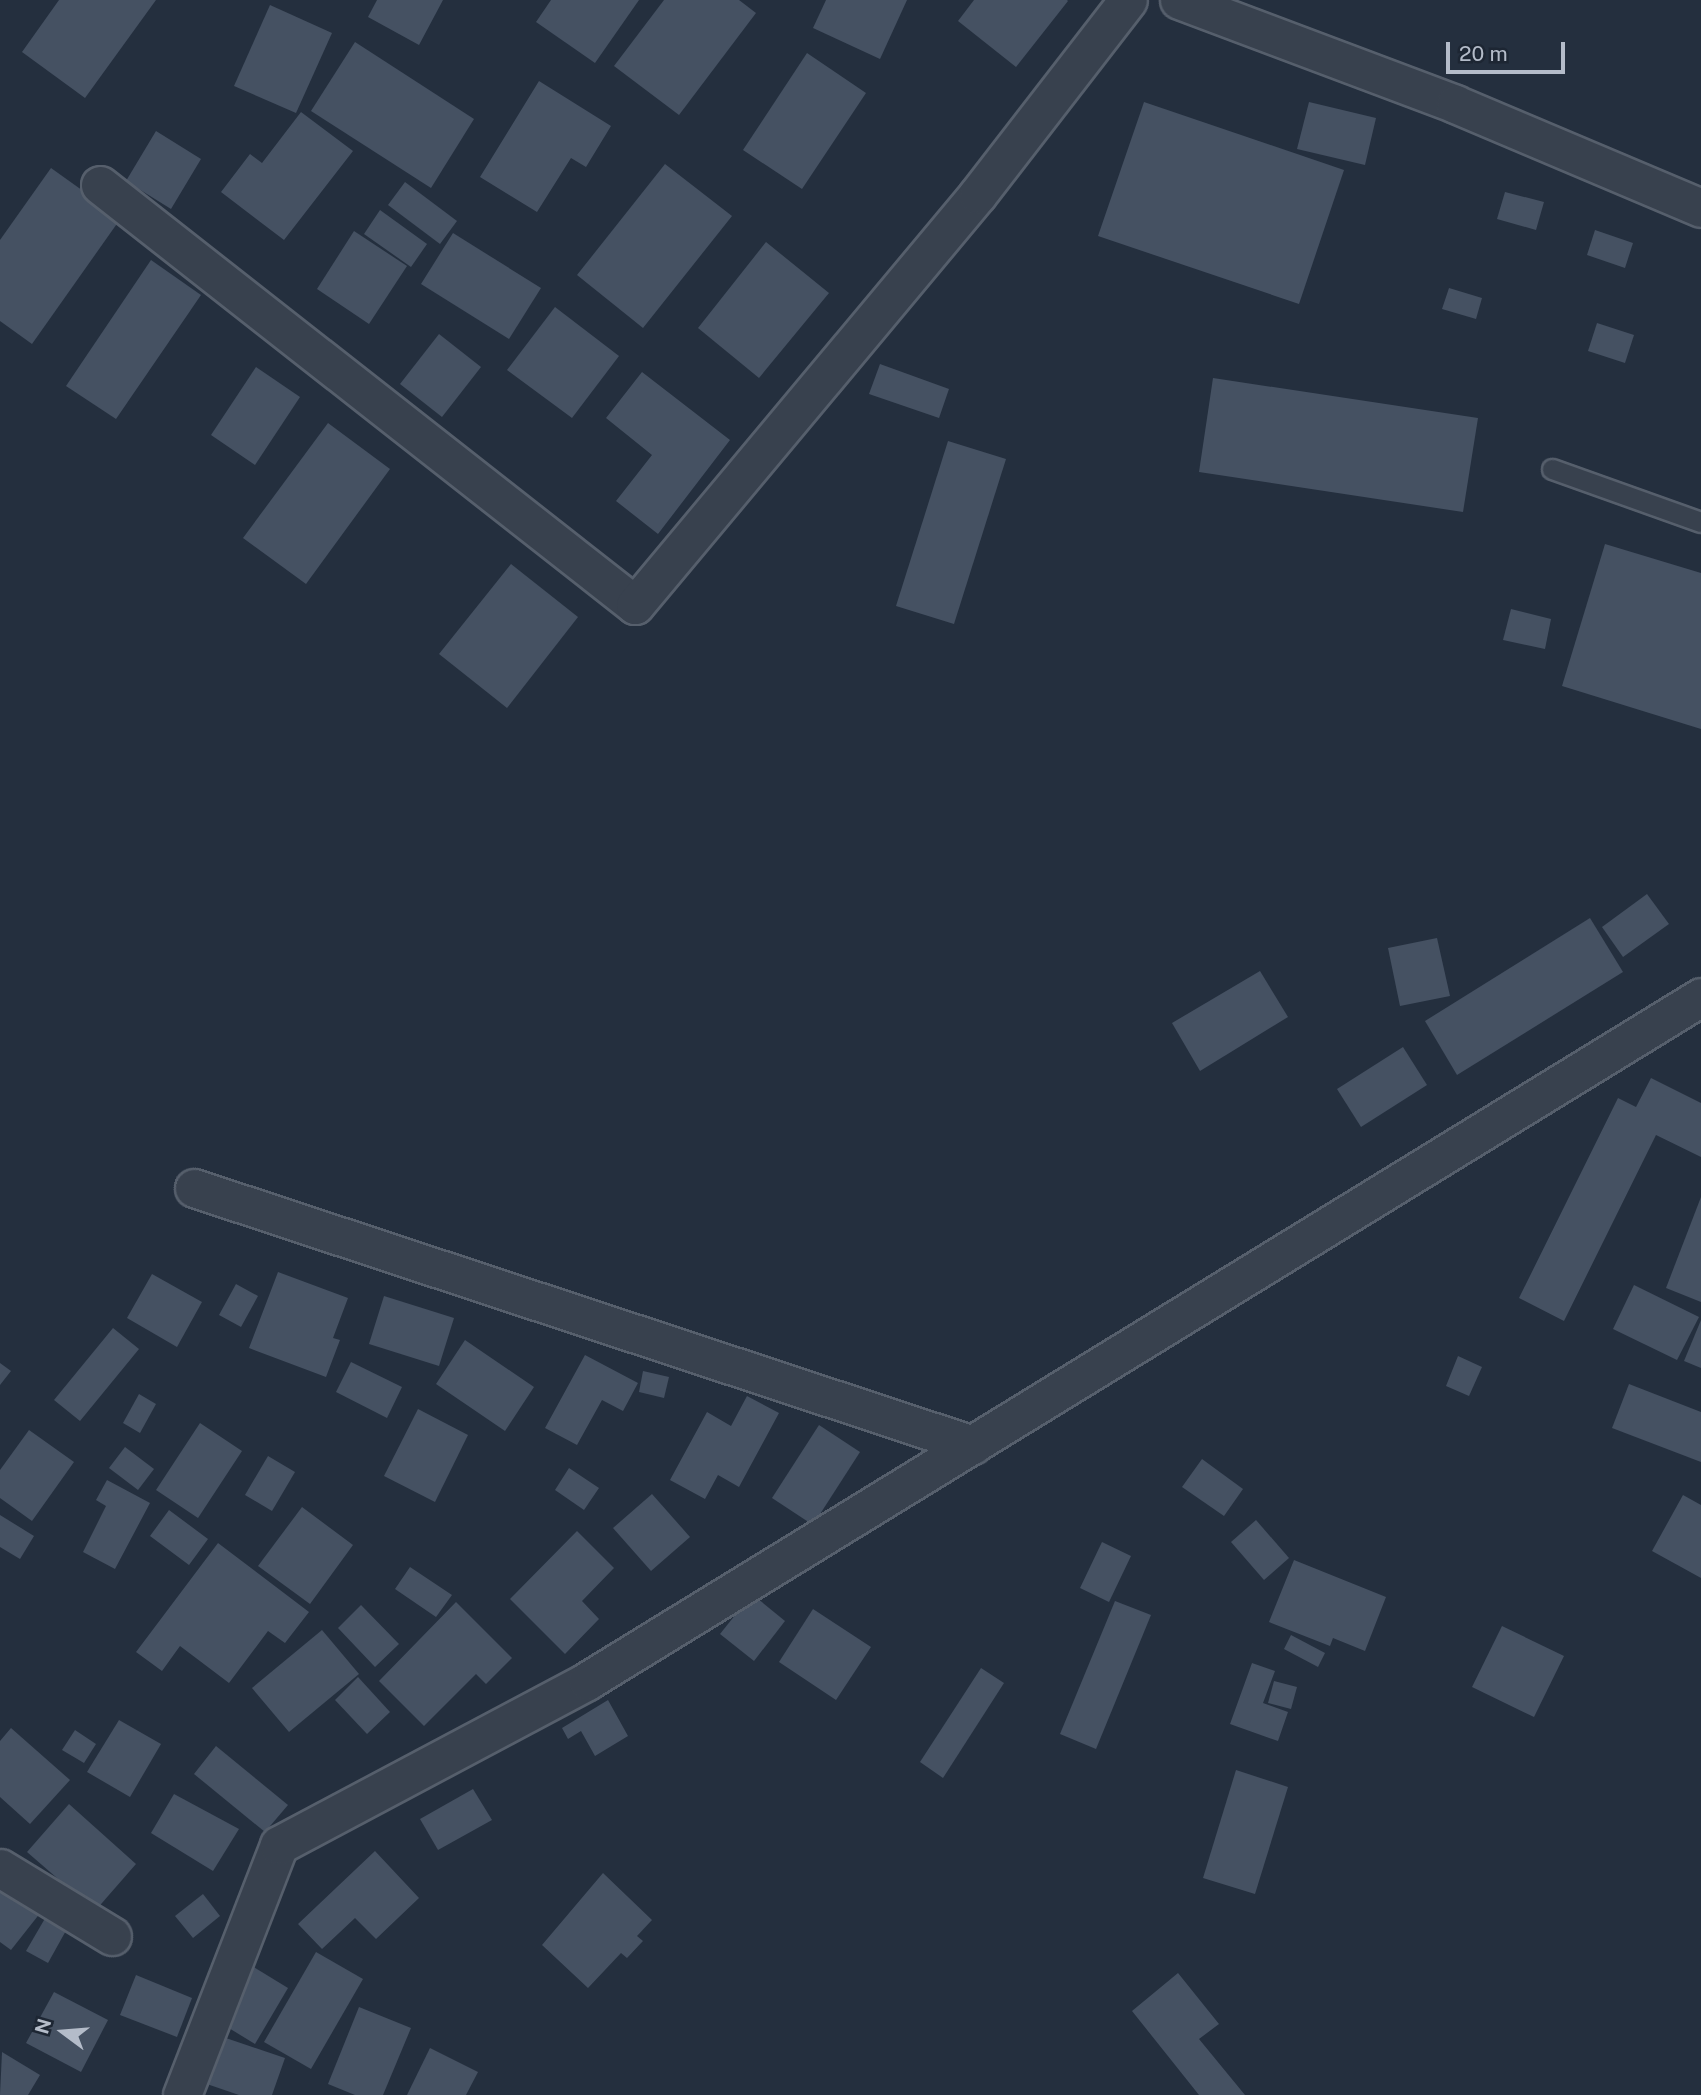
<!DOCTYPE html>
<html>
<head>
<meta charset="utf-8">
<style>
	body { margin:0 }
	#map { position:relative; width:1701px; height:2095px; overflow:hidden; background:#242f3e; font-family:"Public Sans",sans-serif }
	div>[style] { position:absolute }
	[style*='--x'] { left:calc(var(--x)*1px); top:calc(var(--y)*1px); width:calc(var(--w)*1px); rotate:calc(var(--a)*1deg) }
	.building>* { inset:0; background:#455162 }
	.roads { filter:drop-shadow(2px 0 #565f6c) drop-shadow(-2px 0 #565f6c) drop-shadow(0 2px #565f6c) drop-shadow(0 -2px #565f6c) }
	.service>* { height:19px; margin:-9.5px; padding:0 9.5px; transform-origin:9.5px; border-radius:9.5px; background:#38414e }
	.minor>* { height:37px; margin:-18.5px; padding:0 18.5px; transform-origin:18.5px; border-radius:18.5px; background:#38414e }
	span { translate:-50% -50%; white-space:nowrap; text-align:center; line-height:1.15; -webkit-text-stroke:7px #1d2633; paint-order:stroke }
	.north { position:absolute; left:28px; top:1997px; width:70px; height:70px; -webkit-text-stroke:5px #1d2633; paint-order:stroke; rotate:286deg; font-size:19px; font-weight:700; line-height:28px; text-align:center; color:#b4bcc9 }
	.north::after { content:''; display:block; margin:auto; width:24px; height:32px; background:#b4bcc9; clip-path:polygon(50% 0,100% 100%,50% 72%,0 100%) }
	.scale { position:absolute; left:1446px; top:42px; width:119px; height:32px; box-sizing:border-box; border:4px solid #b4bcc9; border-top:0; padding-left:9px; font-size:21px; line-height:24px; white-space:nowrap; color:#b4bcc9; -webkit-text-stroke:5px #1d2633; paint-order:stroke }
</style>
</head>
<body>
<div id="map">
	<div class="building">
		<i style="clip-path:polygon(59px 0,156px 0,85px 98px,22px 52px)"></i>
		<i style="clip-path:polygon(377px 0,443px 0,419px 45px,368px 17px)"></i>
		<i style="clip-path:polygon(551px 0,639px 0,595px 63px,536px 22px)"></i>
		<i style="clip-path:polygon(664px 0,739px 0,756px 13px,679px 115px,614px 66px)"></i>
		<i style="clip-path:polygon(826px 0,907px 0,880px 59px,813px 28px)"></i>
		<i style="clip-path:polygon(974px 0,1067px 0,1068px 1px,1016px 67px,958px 21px)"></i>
		<i style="clip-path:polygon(270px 5px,332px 33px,296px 113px,234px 86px)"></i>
		<i style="clip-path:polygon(355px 42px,474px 119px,431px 188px,311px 111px)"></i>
		<i style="clip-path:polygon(807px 53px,866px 93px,802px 189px,743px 150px)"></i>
		<i style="clip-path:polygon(539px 81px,611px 126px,586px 167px,571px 158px,537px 212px,480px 177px)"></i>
		<i style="clip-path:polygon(1144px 102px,1344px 170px,1299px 304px,1098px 236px)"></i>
		<i style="clip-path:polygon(1309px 102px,1376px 118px,1365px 165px,1297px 149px)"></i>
		<i style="clip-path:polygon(301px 112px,353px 151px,284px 240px,221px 192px,250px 154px,262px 163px)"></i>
		<i style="clip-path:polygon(156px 131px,201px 159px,171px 209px,126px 181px)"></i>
		<i style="clip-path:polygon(665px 164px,732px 216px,643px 328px,577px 275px)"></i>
		<i style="clip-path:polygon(51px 168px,121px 218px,32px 344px,0 321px,0 240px)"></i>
		<i style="clip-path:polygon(405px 182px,457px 221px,440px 244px,388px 205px)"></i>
		<i style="clip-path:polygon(1505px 192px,1544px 202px,1536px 230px,1497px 219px)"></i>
		<i style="clip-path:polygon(380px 210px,427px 244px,411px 267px,364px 234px)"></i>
		<i style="clip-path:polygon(1595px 230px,1633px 243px,1625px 268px,1587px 255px)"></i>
		<i style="clip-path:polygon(354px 231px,407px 266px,369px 324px,317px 289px)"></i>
		<i style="clip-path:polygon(453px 233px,541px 288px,509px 339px,421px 284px)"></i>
		<i style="clip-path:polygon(766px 242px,829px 293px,759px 378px,698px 328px)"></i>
		<i style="clip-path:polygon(151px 260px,201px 295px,116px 419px,66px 386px)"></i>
		<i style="clip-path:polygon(1449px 288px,1482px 298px,1476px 319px,1442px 309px)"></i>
		<i style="clip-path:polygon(555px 307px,619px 356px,572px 418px,507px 370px)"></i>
		<i style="clip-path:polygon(1597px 323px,1634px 335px,1625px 363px,1588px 351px)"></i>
		<i style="clip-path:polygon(439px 334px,481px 367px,442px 417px,400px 384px)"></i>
		<i style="clip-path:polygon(880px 364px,949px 389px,939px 418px,869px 394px)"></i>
		<i style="clip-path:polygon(256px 367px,300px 397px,255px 465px,211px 435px)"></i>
		<i style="clip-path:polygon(642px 372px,730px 440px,658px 534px,616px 501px,652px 455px,606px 418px)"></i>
		<i style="clip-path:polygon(1213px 378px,1478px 418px,1463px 512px,1199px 472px)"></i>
		<i style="clip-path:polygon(328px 423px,390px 469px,306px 584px,243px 538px)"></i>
		<i style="clip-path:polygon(948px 441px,1006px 459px,954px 624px,896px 606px)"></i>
		<i style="clip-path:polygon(1605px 544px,1701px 573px,1701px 729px,1562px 686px)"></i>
		<i style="clip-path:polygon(511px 564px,578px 617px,507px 708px,439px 654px)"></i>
		<i style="clip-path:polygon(1511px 609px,1551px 619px,1545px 649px,1503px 640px)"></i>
		<i style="clip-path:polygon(1647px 894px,1669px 924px,1623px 957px,1602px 927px)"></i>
		<i style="clip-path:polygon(1590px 918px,1623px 972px,1457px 1075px,1425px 1021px)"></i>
		<i style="clip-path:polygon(1437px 938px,1450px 996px,1400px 1006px,1388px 948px)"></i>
		<i style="clip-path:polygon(1260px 971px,1288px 1017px,1200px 1071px,1172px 1023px)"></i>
		<i style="clip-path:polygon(1403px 1047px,1427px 1085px,1361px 1127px,1337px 1089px)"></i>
		<i style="clip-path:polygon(1651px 1078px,1701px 1103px,1701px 1157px,1656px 1135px,1564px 1321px,1519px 1298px,1618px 1098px,1636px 1107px)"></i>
		<i style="clip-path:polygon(1701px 1197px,1701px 1302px,1666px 1288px)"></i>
		<i style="clip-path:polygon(278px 1272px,348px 1298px,333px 1338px,340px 1340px,326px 1377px,249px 1348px)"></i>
		<i style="clip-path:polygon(152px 1274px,202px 1302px,177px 1347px,127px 1318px)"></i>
		<i style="clip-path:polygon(236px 1284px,258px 1296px,241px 1327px,219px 1315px)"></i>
		<i style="clip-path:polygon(1634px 1285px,1699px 1317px,1677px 1360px,1613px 1329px)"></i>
		<i style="clip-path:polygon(384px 1296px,454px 1318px,439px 1366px,369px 1344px)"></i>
		<i style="clip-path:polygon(1701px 1320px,1701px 1368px,1684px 1361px)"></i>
		<i style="clip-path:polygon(113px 1328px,139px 1349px,80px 1421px,54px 1400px)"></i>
		<i style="clip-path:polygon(465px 1340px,534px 1387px,505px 1431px,436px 1384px)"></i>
		<i style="clip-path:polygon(585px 1355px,638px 1383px,623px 1411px,602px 1400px,577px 1445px,545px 1428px)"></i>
		<i style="clip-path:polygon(1458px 1356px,1482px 1367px,1469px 1396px,1446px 1386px)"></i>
		<i style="clip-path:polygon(351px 1362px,402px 1387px,387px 1418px,336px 1392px)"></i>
		<i style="clip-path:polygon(0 1363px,11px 1371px,0 1385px)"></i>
		<i style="clip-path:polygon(643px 1371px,669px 1377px,664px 1398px,639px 1392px)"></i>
		<i style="clip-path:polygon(1629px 1384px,1701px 1412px,1701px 1462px,1612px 1428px)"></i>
		<i style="clip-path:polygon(139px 1394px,156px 1404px,140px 1433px,123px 1423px)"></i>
		<i style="clip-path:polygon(747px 1396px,779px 1413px,739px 1487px,718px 1475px,705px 1499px,670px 1480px,707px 1412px,731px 1426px)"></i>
		<i style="clip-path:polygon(418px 1409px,468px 1435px,435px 1502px,384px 1476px)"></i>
		<i style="clip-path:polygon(200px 1423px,242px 1451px,198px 1518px,156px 1490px)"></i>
		<i style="clip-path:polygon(819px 1425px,860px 1452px,813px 1525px,772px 1498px)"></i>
		<i style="clip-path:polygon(29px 1430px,74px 1462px,32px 1521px,0 1498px,0 1470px)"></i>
		<i style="clip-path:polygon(125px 1447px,154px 1469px,138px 1490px,109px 1468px)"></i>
		<i style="clip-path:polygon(268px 1456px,295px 1472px,272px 1511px,245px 1495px)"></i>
		<i style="clip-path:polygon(1202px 1459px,1243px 1489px,1224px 1516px,1182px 1487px)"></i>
		<i style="clip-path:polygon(569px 1468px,599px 1488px,584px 1510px,555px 1490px)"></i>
		<i style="clip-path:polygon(107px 1480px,150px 1503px,115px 1569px,83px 1552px,106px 1506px,96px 1500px)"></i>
		<i style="clip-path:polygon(652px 1494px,690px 1537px,651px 1571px,613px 1528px)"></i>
		<i style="clip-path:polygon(1683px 1495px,1701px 1505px,1701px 1578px,1652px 1551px)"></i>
		<i style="clip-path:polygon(302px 1507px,353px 1545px,310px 1604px,258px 1566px)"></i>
		<i style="clip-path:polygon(169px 1510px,208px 1539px,189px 1565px,150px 1536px)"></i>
		<i style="clip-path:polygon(0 1515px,34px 1536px,20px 1559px,0 1547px)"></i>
		<i style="clip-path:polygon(1256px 1520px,1289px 1558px,1264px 1580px,1231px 1542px)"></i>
		<i style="clip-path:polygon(577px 1531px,614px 1568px,582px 1601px,599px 1619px,565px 1654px,510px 1599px)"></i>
		<i style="clip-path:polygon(1102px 1542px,1131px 1556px,1109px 1602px,1080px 1588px)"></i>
		<i style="clip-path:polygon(218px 1543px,309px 1612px,285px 1643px,268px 1631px,229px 1683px,180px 1646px,162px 1671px,136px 1652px)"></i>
		<i style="clip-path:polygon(1294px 1560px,1386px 1597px,1365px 1651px,1333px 1638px,1330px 1646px,1269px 1622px)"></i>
		<i style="clip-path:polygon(410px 1567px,452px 1595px,436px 1617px,395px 1589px)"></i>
		<i style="clip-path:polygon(752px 1594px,785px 1621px,754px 1661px,720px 1634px)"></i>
		<i style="clip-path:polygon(1115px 1601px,1151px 1615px,1096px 1749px,1060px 1734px)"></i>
		<i style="clip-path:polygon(456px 1602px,512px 1658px,486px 1684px,476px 1674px,424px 1726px,379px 1681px)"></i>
		<i style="clip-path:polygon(361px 1605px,399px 1644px,375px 1667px,338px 1628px)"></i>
		<i style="clip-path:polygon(813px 1609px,871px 1647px,836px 1700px,779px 1662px)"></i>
		<i style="clip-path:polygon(1502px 1626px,1564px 1656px,1534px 1717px,1472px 1687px)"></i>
		<i style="clip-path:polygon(322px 1630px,359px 1674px,289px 1732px,252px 1688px)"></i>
		<i style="clip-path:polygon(1291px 1635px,1325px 1653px,1318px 1667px,1284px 1649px)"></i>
		<i style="clip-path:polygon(1252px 1663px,1275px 1671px,1263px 1703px,1288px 1712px,1278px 1741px,1230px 1724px)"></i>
		<i style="clip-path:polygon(981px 1668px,1004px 1683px,943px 1778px,920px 1762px)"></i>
		<i style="clip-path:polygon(358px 1677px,390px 1712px,367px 1734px,335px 1700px)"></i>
		<i style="clip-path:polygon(1274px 1681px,1297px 1687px,1291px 1709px,1268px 1703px)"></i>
		<i style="clip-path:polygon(608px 1700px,628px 1736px,595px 1756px,581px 1731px,568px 1739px,562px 1728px)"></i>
		<i style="clip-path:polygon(119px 1720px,161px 1744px,130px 1797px,87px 1772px)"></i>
		<i style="clip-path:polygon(11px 1728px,70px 1780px,30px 1824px,0 1797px,0 1741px)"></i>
		<i style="clip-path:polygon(75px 1730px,96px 1744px,84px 1763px,62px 1750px)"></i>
		<i style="clip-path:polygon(216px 1746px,288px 1805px,265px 1832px,194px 1774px)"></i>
		<i style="clip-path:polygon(1236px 1770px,1288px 1787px,1255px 1894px,1203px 1878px)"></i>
		<i style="clip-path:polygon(473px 1789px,492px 1820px,438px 1850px,420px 1819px)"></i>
		<i style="clip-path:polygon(174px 1794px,239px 1829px,213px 1871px,151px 1833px)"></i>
		<i style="clip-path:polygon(69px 1804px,136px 1864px,95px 1911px,27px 1852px)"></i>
		<i style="clip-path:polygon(375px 1851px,419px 1898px,376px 1939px,355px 1918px,322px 1949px,298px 1924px)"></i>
		<i style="clip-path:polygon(603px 1873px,652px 1920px,637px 1936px,643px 1941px,627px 1958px,621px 1953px,588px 1988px,542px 1945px)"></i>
		<i style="clip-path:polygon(0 1879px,41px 1912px,11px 1950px,0 1942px)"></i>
		<i style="clip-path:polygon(203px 1894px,220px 1916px,193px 1938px,175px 1916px)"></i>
		<i style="clip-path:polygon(47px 1915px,68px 1927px,48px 1963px,26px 1951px)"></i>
		<i style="clip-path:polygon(316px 1952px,363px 1979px,311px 2069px,264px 2042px)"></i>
		<i style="clip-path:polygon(252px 1966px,288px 1988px,255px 2044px,219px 2022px)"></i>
		<i style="clip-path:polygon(1178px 1973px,1219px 2024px,1199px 2039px,1245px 2095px,1199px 2095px,1132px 2011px)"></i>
		<i style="clip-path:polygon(136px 1975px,192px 1998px,177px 2037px,120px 2015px)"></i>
		<i style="clip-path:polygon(54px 1992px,108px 2020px,81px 2072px,26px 2043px)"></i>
		<i style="clip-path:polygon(359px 2007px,411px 2028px,383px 2095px,355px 2095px,328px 2084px)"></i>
		<i style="clip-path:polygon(217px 2035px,285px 2058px,272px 2095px,239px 2095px,201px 2082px)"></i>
		<i style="clip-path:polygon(430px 2048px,478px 2072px,466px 2095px,407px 2095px)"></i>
		<i style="clip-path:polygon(2px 2052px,40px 2075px,28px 2095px,0 2095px)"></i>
	</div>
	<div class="roads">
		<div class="service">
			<i style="--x:1552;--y:469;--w:158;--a:19.6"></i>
		</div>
		<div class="minor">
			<i style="--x:1179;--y:0;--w:295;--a:20.6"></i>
			<i style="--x:1455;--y:104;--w:267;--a:22.9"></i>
			<i style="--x:100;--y:185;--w:680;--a:38.13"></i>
			<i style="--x:635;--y:605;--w:535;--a:-50.15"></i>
			<i style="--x:978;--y:194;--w:245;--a:-52.3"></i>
			<i style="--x:194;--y:1188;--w:820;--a:18.26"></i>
			<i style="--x:0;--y:1868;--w:131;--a:31.3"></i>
			<i style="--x:182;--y:2095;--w:268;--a:-68.8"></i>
			<i style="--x:279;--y:1845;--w:349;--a:-28"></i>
			<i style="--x:587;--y:1681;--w:1307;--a:-31.55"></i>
		</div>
	</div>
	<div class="north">N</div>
	<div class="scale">20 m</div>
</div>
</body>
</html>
